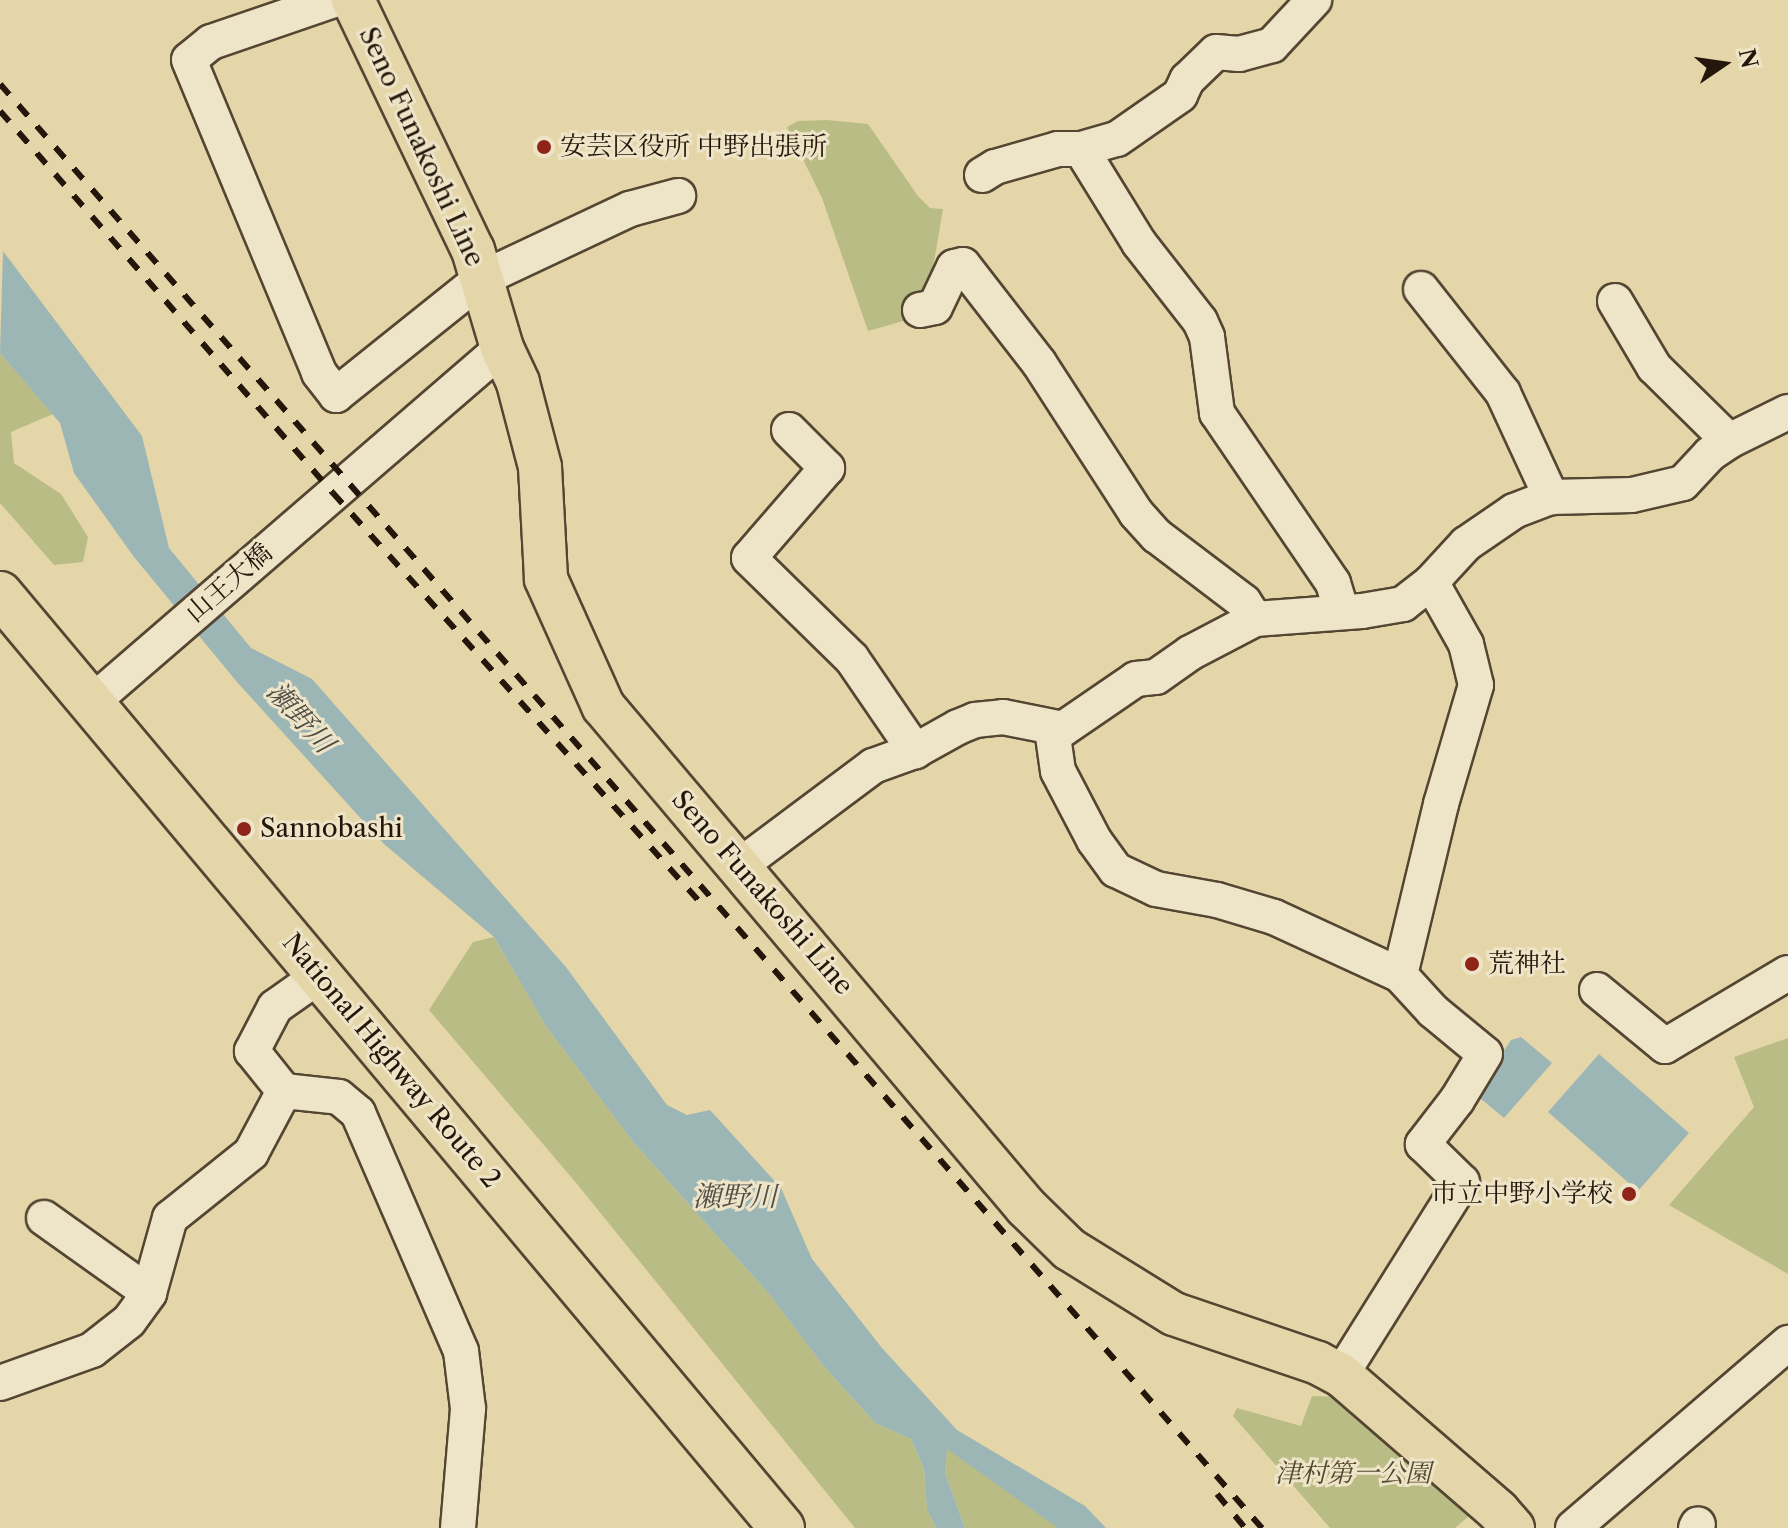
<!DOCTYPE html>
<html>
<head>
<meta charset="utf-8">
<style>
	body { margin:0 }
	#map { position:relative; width:1788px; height:1528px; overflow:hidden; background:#e5d6aa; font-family:"Libre Caslon Text","Noto Serif JP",serif }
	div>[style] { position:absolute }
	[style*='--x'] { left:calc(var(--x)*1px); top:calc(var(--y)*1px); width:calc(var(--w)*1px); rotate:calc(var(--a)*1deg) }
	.green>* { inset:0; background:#b9bd85 }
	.water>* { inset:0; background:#9cb6b5 }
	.roads { filter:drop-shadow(2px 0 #544632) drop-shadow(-2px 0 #544632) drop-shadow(0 2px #544632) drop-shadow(0 -2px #544632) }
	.minor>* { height:34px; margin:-17px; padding:0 17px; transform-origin:17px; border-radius:17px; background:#eee4c8 }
	.major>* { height:42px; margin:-21px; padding:0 21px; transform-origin:21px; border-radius:21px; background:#e5d6aa }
	.highway>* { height:44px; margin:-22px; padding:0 22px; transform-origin:22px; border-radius:22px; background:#e5d6aa }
	.rail>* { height:6px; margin-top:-3px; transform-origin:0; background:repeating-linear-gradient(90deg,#24160a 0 14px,transparent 0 28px) }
	.dots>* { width:22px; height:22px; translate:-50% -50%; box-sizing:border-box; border:4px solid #eee4c8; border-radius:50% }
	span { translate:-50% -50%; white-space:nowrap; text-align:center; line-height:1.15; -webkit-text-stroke:6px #eee4c8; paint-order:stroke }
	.street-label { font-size:26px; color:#24160a }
	.poi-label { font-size:26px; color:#24160a }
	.left { translate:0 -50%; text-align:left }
	.right { translate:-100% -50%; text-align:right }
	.park-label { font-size:26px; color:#51482f; font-style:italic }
	.water-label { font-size:28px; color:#4e4e46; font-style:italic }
	.north { position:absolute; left:1684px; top:24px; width:80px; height:80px; -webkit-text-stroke:6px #eee4c8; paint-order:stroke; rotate:77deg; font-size:22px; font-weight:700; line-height:32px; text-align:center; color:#24160a }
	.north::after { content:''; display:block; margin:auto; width:28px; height:36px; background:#24160a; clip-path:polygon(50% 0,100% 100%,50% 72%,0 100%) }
</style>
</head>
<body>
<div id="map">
	<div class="green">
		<i style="clip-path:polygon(827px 120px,868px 124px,918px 196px,930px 208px,943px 209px,932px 274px,920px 301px,907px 320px,868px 331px,822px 198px,787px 127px,798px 121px)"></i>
		<i style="clip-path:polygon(0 353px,53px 414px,11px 432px,14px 463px,61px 494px,88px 537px,83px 562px,54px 565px,0 503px)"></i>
		<i style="clip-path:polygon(494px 937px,546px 1026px,634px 1143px,770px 1295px,822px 1364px,875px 1423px,911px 1439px,924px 1469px,927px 1510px,936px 1528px,855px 1528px,577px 1184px,429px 1010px,473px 942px)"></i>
		<i style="clip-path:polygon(1788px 1038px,1788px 1274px,1669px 1205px,1754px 1107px,1734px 1057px)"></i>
		<i style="clip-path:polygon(1312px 1396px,1340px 1397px,1475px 1511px,1455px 1528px,1330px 1528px,1233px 1416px,1237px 1408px,1301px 1426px)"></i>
		<i style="clip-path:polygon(947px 1448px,1041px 1513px,1058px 1528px,965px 1528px,945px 1473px)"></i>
	</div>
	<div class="water">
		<i style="clip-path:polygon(3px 251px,142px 436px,169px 548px,251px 648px,312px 679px,566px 967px,667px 1105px,687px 1115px,710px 1110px,781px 1188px,812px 1259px,882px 1348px,957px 1430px,1085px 1506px,1106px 1528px,1058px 1528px,947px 1449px,945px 1473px,965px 1528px,936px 1528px,927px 1510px,924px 1469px,911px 1439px,875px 1423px,822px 1364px,770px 1295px,634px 1143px,546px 1026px,494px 937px,384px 844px,237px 682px,134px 557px,74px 473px,60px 423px,0 353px)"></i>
		<i style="clip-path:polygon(1521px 1037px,1552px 1063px,1504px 1118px,1475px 1094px,1511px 1040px)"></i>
		<i style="clip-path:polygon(1599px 1054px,1689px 1133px,1638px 1191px,1548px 1112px)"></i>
	</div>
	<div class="roads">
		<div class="minor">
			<i style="--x:334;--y:0;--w:130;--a:161.1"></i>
			<i style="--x:211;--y:42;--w:28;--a:141"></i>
			<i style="--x:189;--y:60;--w:339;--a:67.4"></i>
			<i style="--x:319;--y:373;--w:28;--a:52"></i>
			<i style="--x:336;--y:395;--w:186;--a:-38.7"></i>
			<i style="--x:481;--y:279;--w:165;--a:-25.2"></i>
			<i style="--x:630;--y:209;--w:50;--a:-15.2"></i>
			<i style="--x:1081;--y:149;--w:110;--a:58.3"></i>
			<i style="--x:1139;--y:243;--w:99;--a:52"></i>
			<i style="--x:1200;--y:321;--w:17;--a:66"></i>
			<i style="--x:1207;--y:337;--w:77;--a:82.5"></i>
			<i style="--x:1217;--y:413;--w:206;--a:55.7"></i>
			<i style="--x:1333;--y:583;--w:30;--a:73"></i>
			<i style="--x:982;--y:175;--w:15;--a:-32"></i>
			<i style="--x:995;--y:167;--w:66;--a:-15.9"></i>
			<i style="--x:1058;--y:149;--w:23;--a:0"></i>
			<i style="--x:1081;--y:149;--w:37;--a:-16"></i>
			<i style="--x:1117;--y:139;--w:77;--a:-34.9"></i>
			<i style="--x:1180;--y:95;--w:17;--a:-65"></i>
			<i style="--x:1187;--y:80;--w:40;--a:-44"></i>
			<i style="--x:1216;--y:52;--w:23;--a:5"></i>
			<i style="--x:1239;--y:54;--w:34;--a:-15"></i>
			<i style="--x:1272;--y:45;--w:62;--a:-47"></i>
			<i style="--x:1421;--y:289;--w:132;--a:51.7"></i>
			<i style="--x:1503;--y:393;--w:115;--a:65.2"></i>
			<i style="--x:1615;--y:301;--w:77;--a:59.4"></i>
			<i style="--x:1654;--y:367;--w:105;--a:44.6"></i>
			<i style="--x:920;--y:310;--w:15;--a:-11"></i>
			<i style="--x:935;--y:307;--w:44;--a:-64.6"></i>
			<i style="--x:954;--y:267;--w:9;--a:-13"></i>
			<i style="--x:963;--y:265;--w:124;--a:52.2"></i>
			<i style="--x:1039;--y:363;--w:179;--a:57.1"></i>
			<i style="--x:1136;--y:513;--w:31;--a:48"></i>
			<i style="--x:1157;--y:536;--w:109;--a:37.2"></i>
			<i style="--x:1244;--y:602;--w:20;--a:57"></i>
			<i style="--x:789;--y:430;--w:54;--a:45"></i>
			<i style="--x:827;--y:468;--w:119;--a:130.9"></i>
			<i style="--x:749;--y:558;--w:144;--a:44.4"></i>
			<i style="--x:852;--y:659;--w:112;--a:55.6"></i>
			<i style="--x:91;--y:703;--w:543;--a:-40.82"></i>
			<i style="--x:1052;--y:729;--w:42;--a:81.9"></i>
			<i style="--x:1058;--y:771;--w:78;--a:62.4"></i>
			<i style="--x:1094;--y:840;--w:37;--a:54"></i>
			<i style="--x:1116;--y:870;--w:44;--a:25.4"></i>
			<i style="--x:1156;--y:889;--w:62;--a:10.2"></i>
			<i style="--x:1217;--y:900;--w:59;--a:16.6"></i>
			<i style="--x:1274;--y:917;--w:139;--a:24.7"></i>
			<i style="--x:1400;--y:975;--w:49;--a:47.5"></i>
			<i style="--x:1433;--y:1011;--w:67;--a:39.6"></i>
			<i style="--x:1485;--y:1054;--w:54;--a:121.3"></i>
			<i style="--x:1457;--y:1100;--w:56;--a:127.7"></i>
			<i style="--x:1423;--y:1144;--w:54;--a:44.3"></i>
			<i style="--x:1462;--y:1182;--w:228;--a:122.1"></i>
			<i style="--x:738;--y:867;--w:169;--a:-36.8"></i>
			<i style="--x:873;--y:766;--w:45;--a:-19.7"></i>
			<i style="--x:915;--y:751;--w:49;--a:-29.2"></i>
			<i style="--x:958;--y:727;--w:18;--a:-22"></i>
			<i style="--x:975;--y:720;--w:28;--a:-6"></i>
			<i style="--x:1003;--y:717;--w:61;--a:11.3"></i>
			<i style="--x:1063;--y:729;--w:88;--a:-34.4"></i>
			<i style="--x:1136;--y:679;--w:20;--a:-6"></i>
			<i style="--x:1156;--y:677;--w:42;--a:-35.2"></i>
			<i style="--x:1190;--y:653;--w:73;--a:-27.6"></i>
			<i style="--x:1255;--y:619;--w:107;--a:-4.3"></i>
			<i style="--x:1362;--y:611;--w:42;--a:-9.7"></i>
			<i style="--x:1403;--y:604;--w:36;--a:-38"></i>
			<i style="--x:1431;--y:582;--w:52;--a:-47.4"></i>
			<i style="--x:1466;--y:544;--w:58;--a:-34.5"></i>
			<i style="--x:1514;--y:511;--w:40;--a:-21"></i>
			<i style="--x:1551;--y:497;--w:81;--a:-1.4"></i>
			<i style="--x:1632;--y:495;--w:52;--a:-13.2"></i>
			<i style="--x:1683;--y:483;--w:40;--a:-47"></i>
			<i style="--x:1710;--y:454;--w:23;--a:-34"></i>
			<i style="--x:1729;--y:441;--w:66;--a:-26.2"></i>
			<i style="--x:1400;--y:975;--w:176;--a:-76.5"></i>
			<i style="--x:1441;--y:804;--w:124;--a:-73.6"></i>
			<i style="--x:1476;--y:685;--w:42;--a:-103.7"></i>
			<i style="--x:1466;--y:644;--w:71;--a:-119.4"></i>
			<i style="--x:319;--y:976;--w:54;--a:144.8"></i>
			<i style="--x:275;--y:1007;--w:50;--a:117.6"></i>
			<i style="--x:252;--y:1051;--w:51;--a:51.3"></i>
			<i style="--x:284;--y:1091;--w:55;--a:6.2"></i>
			<i style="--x:339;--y:1097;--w:25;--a:40"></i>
			<i style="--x:358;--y:1113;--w:259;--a:66.6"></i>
			<i style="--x:461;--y:1351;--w:58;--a:83.1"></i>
			<i style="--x:468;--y:1409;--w:119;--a:94.8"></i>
			<i style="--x:1597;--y:990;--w:88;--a:39.5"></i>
			<i style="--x:1665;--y:1046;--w:143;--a:-30.7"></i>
			<i style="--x:44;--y:1218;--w:129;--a:35.5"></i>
			<i style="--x:0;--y:1383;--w:98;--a:-19.7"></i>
			<i style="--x:92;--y:1350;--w:47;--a:-38.1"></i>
			<i style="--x:129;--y:1321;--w:34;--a:-54"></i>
			<i style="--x:149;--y:1293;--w:78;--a:-74.4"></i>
			<i style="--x:170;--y:1218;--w:104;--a:-38.7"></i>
			<i style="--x:251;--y:1153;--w:70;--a:-62"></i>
			<i style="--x:1573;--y:1528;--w:284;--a:-40.7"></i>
			<i style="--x:1696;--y:1528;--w:4;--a:-63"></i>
		</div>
		<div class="major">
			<i style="--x:353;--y:0;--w:277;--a:64.4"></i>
			<i style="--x:473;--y:250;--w:102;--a:73.5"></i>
			<i style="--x:502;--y:348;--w:38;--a:65"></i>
			<i style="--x:518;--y:383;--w:87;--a:75.3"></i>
			<i style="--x:540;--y:467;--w:112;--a:86.9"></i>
			<i style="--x:546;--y:579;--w:139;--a:65.8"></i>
			<i style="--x:603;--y:706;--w:656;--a:49.83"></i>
			<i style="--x:1026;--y:1207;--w:60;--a:44.3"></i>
			<i style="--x:1069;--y:1249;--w:123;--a:31.8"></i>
			<i style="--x:1174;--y:1314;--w:152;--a:18.8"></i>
			<i style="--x:1318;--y:1363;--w:26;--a:28"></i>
			<i style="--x:1341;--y:1375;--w:208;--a:40.9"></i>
			<i style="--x:1498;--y:1511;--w:23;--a:49"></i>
		</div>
		<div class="highway">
			<i style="--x:0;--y:594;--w:1218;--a:50.06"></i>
		</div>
	</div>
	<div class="rail">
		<i style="--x:0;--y:84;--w:1918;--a:48.85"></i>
		<i style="--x:0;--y:111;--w:507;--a:48.92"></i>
		<i style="--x:333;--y:493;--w:548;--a:48.11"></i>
		<i style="--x:1217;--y:1494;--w:44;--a:50.5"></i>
	</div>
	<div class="dots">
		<i style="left:544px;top:147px;background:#8f2418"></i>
		<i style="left:244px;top:829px;background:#8f2418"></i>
		<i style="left:1472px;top:964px;background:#8f2418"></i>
		<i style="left:1629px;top:1194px;background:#8f2418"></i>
	</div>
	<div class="street-label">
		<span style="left:421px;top:147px;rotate:65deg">Seno Funakoshi Line</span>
		<span style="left:229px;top:583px;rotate:-41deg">山王大橋</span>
		<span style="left:762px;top:893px;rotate:49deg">Seno Funakoshi Line</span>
		<span style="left:391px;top:1061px;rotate:50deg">National Highway Route 2</span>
	</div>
	<div class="poi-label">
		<span class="left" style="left:560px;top:147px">安芸区役所 中野出張所</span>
		<span class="left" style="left:260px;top:829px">Sannobashi</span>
		<span class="left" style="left:1488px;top:964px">荒神社</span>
		<span class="right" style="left:1613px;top:1194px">市立中野小学校</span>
	</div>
	<div class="park-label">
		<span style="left:1353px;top:1474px">津村第一公園</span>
	</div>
	<div class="water-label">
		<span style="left:301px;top:717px;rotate:48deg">瀬野川</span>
		<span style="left:735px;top:1196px">瀬野川</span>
	</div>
	<div class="north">N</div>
</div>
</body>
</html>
